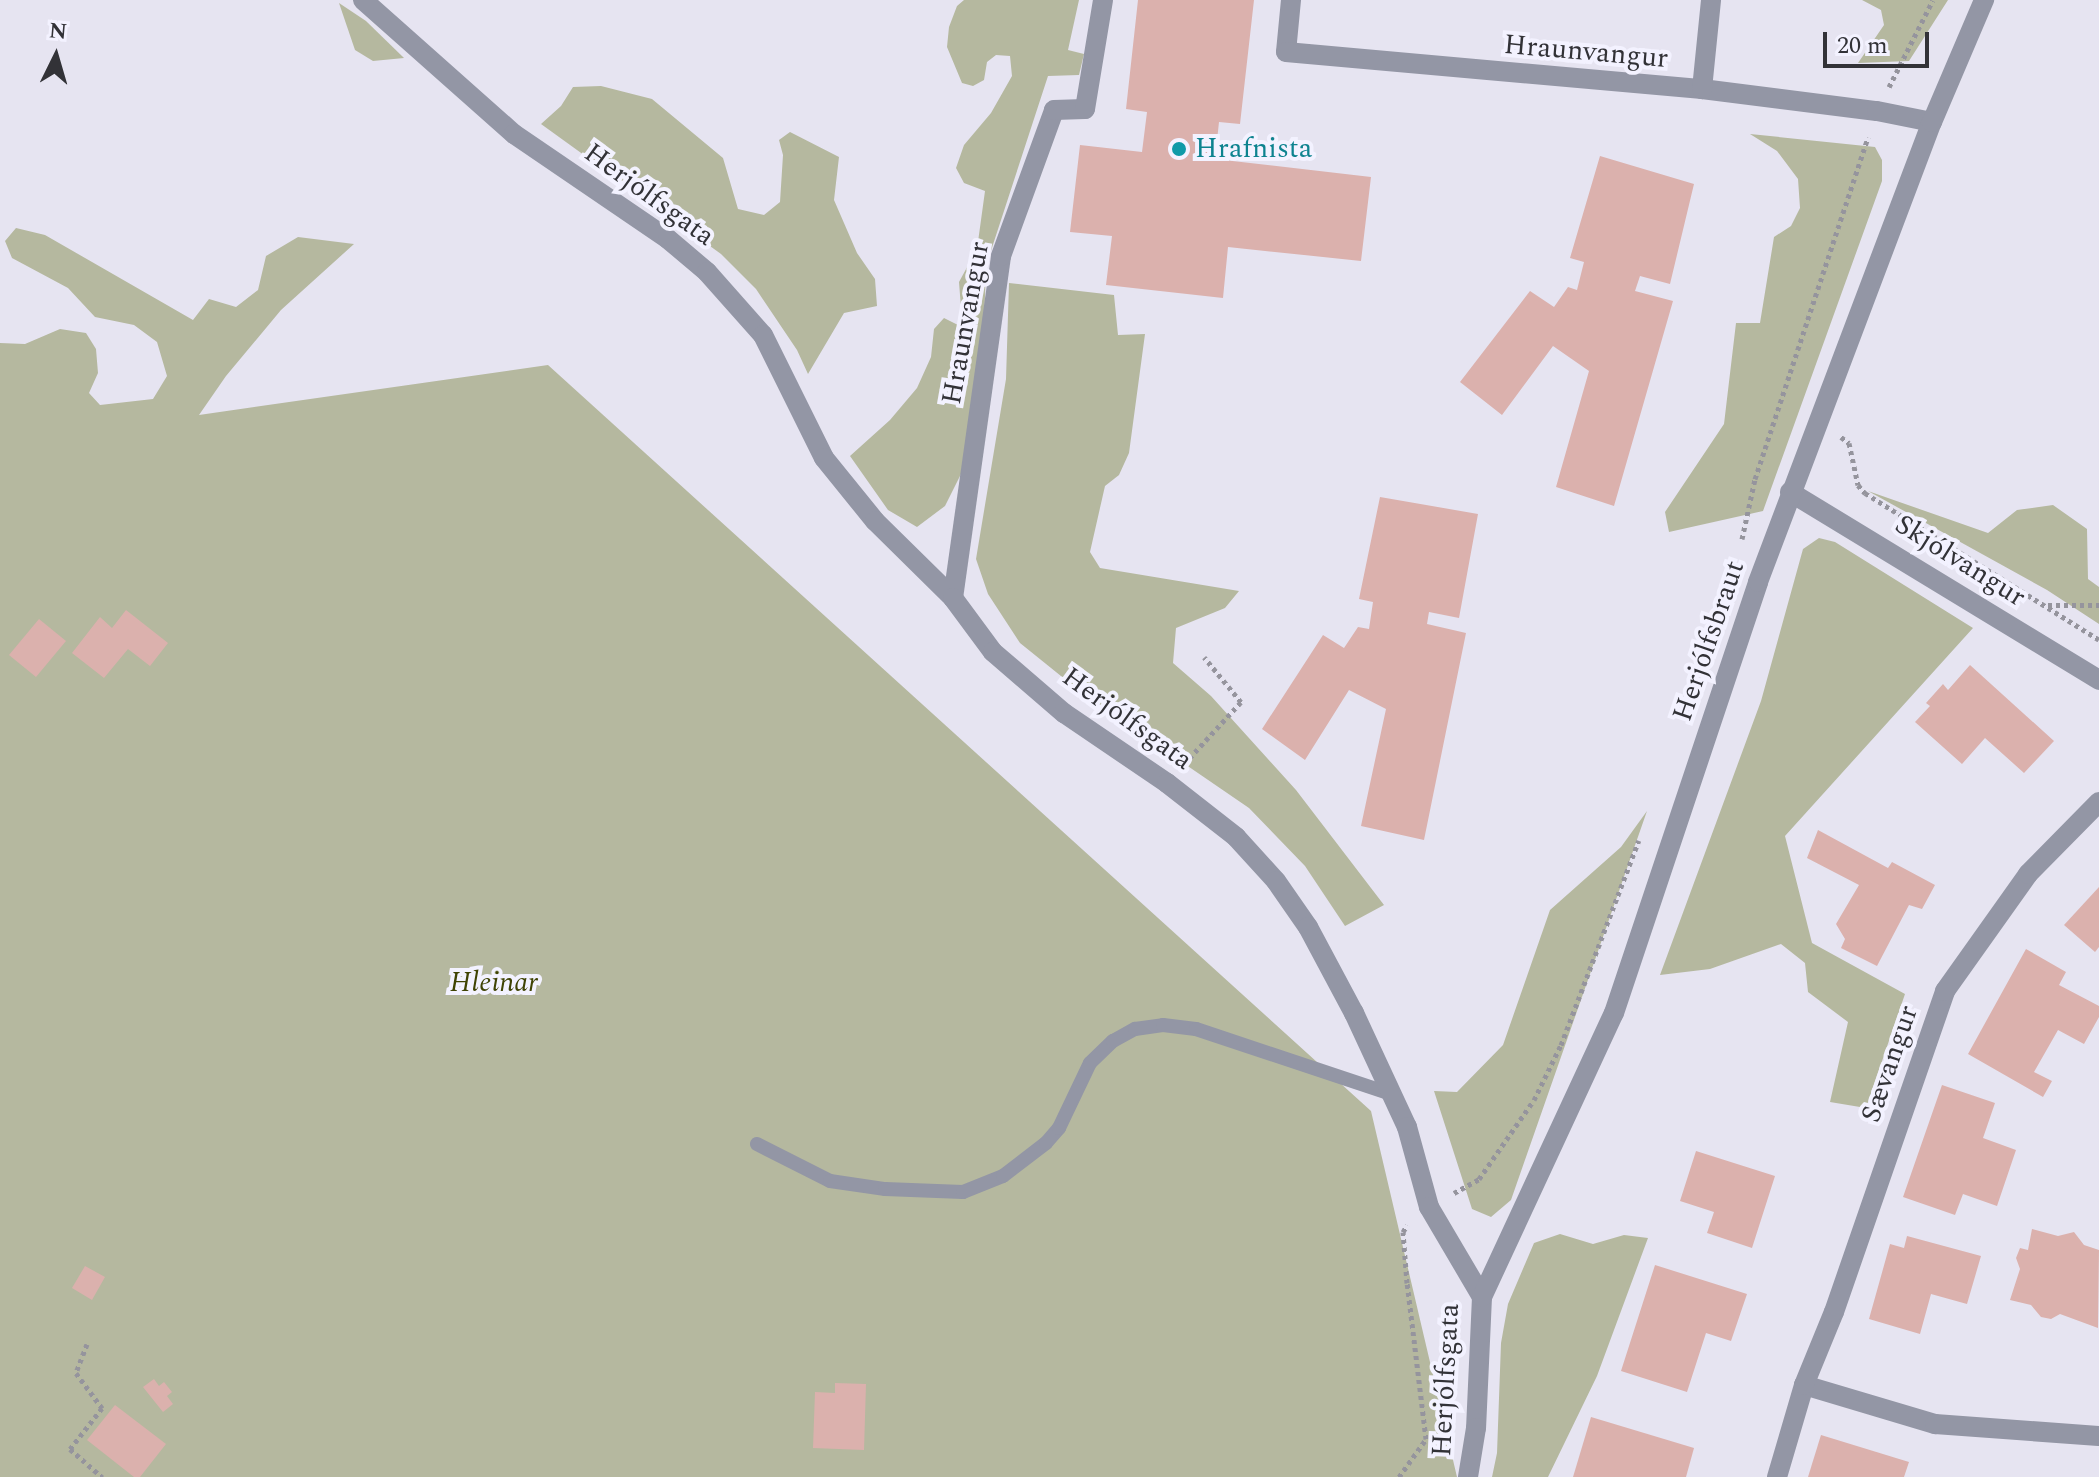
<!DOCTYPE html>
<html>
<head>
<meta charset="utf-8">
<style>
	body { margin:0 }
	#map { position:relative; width:2099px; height:1477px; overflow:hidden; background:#e6e4f1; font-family:Spectral,serif }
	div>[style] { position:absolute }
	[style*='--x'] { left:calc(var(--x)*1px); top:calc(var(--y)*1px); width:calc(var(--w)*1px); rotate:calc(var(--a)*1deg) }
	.green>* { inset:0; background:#b5b89f }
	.building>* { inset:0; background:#dbb1ad }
	.path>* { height:5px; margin-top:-2.5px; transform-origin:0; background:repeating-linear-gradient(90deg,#95949d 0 4px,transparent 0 8px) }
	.service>* { height:14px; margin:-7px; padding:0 7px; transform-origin:7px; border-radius:7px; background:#9396a5 }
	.minor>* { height:20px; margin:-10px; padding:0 10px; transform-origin:10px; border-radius:10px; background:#9396a5 }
	.tertiary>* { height:20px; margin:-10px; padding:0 10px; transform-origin:10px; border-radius:10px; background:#9396a5 }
	.dots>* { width:22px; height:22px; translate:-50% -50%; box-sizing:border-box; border:4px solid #f3f2ff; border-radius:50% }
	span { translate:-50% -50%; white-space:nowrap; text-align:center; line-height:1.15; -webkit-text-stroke:8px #f3f2ff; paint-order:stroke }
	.street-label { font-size:28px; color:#323237 }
	.culture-label { font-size:28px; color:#0d838f }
	.left { translate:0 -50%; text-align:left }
	.park-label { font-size:28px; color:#3f4304; font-style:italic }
	.north { position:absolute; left:16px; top:16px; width:80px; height:80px; -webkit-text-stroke:6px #f3f2ff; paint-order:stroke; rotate:5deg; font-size:22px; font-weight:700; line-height:32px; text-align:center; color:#323237 }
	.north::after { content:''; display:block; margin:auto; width:28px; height:36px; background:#323237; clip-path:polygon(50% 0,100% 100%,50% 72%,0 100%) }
	.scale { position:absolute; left:1823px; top:32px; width:106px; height:36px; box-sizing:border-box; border:4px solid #323237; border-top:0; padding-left:10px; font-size:24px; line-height:28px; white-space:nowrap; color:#323237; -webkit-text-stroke:6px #f3f2ff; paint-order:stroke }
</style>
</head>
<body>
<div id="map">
	<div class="green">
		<i style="clip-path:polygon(964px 0,1079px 0,1068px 50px,1084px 54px,1079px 75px,1048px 76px,986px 266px,984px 326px,964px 468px,945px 506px,917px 527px,888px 510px,850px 456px,890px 420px,917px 388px,931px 357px,934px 329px,944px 318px,958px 325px,961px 308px,959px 282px,977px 249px,985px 191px,964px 183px,956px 168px,964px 145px,991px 113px,1012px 76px,1010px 56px,996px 55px,987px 62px,984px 80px,973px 86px,962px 83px,947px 47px,949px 27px,957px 6px)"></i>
		<i style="clip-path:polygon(1862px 0,1948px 0,1909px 61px,1858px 63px,1884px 25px,1881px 10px)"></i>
		<i style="clip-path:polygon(339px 3px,366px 21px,404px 58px,373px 61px,355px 50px)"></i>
		<i style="clip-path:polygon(601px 86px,652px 99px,723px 158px,738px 209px,764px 215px,780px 202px,783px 155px,779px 140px,790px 132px,839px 157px,834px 200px,857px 253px,875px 279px,877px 306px,844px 313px,808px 374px,797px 350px,756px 289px,721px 254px,541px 124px,561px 106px,573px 87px)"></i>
		<i style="clip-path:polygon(1750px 134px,1875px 147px,1882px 160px,1882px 181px,1763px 511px,1669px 532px,1665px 512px,1724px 424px,1736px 323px,1760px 323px,1774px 237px,1791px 226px,1800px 208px,1798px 179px,1777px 151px)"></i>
		<i style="clip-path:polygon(16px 228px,45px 235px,193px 320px,209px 299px,236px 307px,258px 290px,266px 256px,298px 237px,354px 244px,281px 310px,226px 376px,199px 415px,548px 365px,1371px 1111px,1457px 1477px,0 1477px,0 343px,25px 344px,60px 329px,86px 333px,96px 349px,98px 373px,89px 393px,100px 405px,153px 399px,167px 376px,157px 342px,134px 325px,95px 317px,68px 288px,12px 258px,5px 241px)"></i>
		<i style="clip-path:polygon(1009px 283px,1114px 295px,1118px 335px,1145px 334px,1129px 453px,1119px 475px,1105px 486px,1090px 552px,1100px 568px,1239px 591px,1225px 608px,1176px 628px,1173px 663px,1211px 696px,1296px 790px,1384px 905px,1345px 926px,1305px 866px,1249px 808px,1087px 697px,1020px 643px,988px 594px,976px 559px,1006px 379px)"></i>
		<i style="clip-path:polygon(1868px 491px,1988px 533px,2017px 510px,2053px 505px,2087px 529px,2088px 579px,2099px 587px,2099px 624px,2047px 590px)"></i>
		<i style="clip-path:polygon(1819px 538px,1835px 542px,1973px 628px,1785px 836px,1812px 943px,1905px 994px,1866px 1108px,1830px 1102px,1848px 1022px,1808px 992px,1805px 963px,1781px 944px,1710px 969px,1660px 975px,1761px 701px,1803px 549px)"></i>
		<i style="clip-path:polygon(1647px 811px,1511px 1200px,1491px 1217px,1472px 1209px,1434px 1091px,1457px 1092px,1503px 1045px,1550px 910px,1621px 847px)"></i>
		<i style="clip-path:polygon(1560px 1234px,1593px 1244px,1624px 1235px,1648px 1238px,1597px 1376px,1548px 1477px,1492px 1477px,1497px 1453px,1501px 1343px,1508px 1304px,1534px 1243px)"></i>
	</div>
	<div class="building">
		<i style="clip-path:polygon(1138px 0,1254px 0,1240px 124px,1219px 122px,1215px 159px,1371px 177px,1361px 261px,1228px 247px,1223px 298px,1106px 285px,1112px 236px,1070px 232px,1080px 145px,1142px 152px,1147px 112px,1126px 109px)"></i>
		<i style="clip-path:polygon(1600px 156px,1694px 184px,1670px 284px,1640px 276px,1635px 291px,1673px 301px,1614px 506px,1556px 487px,1589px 371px,1553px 346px,1502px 415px,1460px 382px,1530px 291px,1554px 307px,1568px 287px,1577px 290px,1584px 262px,1570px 258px)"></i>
		<i style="clip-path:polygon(1380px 497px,1478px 514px,1459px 618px,1429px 612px,1427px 624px,1466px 633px,1424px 840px,1361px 826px,1386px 709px,1349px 690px,1305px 760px,1262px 729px,1323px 635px,1344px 648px,1358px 627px,1369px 629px,1373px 602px,1359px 599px)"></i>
		<i style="clip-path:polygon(126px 610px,168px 643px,150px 666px,128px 649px,104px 678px,72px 653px,100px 617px,112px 628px)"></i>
		<i style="clip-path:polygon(39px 619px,66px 641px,36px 677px,9px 655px)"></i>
		<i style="clip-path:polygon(1970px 665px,2054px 741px,2024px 773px,1985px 738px,1962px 764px,1915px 722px,1930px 706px,1926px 703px,1943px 684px,1948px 690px)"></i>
		<i style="clip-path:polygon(1818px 830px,1888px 868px,1892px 862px,1935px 885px,1922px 909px,1909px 905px,1877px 966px,1841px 948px,1845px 939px,1836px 924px,1859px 885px,1807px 858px)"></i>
		<i style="clip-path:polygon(2099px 887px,2099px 947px,2095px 952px,2064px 925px)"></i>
		<i style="clip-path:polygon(2026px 949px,2066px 972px,2059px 985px,2099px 1006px,2099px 1017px,2084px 1044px,2058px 1030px,2034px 1072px,2052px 1081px,2043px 1097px,1968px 1054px)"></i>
		<i style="clip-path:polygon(1942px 1085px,1995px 1103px,1983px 1138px,2016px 1150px,1997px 1206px,1963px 1194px,1955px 1215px,1903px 1197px)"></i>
		<i style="clip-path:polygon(1696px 1151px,1775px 1176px,1752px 1248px,1707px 1233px,1714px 1212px,1680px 1201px)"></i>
		<i style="clip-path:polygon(2032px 1229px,2058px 1236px,2074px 1232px,2084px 1245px,2099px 1250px,2098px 1328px,2060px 1314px,2051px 1319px,2041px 1317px,2031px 1305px,2010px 1300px,2020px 1269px,2016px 1258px,2020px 1248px,2028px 1250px)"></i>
		<i style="clip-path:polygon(1907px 1236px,1981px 1256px,1967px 1304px,1931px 1294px,1920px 1334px,1869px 1319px,1890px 1244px,1904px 1248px)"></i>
		<i style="clip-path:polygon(1655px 1265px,1747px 1294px,1731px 1341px,1706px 1333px,1687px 1392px,1621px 1371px)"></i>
		<i style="clip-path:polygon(85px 1266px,105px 1277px,92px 1300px,72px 1288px)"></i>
		<i style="clip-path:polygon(154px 1379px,159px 1386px,164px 1382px,172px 1392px,167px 1396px,173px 1404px,163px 1412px,143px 1387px)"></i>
		<i style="clip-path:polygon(835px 1383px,866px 1384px,864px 1450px,813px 1448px,815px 1392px,835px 1393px)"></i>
		<i style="clip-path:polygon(115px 1405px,166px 1444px,140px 1477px,134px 1477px,87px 1440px)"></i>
		<i style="clip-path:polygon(1591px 1417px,1694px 1448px,1686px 1477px,1573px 1477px)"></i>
		<i style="clip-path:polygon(1821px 1435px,1909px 1462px,1904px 1477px,1808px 1477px)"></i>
	</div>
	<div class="path">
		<i style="--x:1889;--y:87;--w:97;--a:-63.2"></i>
		<i style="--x:1841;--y:437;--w:10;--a:37"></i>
		<i style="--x:1849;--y:443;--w:43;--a:77.9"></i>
		<i style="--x:1858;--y:485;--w:11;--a:49"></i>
		<i style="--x:1865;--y:493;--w:276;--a:32.1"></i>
		<i style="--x:1742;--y:539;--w:61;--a:-77.8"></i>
		<i style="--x:1755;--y:479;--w:360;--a:-71.7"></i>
		<i style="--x:2048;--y:605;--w:51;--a:0"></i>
		<i style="--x:1184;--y:764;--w:84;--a:-47.4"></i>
		<i style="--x:1241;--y:702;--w:58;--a:-129.4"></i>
		<i style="--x:1454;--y:1193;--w:29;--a:-29"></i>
		<i style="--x:1479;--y:1179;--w:96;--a:-55.2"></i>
		<i style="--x:1534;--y:1100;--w:61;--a:-63.9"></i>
		<i style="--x:1561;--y:1045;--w:219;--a:-69.2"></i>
		<i style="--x:87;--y:1344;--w:31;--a:111"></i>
		<i style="--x:76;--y:1373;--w:44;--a:53.4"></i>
		<i style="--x:102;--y:1408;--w:52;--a:128"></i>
		<i style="--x:70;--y:1449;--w:43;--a:41.2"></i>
		<i style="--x:1399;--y:1477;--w:47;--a:-54.6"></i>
		<i style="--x:1426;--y:1439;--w:157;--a:-96.9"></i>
		<i style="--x:1407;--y:1283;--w:51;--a:-94.5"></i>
		<i style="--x:1403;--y:1232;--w:8;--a:-60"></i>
	</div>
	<div class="service">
		<i style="--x:757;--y:1144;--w:82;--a:26.9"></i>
		<i style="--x:830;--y:1181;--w:56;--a:8.3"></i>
		<i style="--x:885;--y:1189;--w:78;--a:2.2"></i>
		<i style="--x:963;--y:1192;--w:43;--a:-21.8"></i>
		<i style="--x:1003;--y:1176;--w:54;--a:-37.5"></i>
		<i style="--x:1046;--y:1143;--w:20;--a:-49"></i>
		<i style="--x:1059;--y:1128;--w:72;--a:-64.5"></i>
		<i style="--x:1090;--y:1063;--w:32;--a:-44"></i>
		<i style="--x:1113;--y:1041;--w:25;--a:-29"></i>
		<i style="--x:1135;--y:1029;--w:28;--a:-8"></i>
		<i style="--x:1163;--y:1025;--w:33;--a:7"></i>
		<i style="--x:1196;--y:1029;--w:206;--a:18.4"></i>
	</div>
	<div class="minor">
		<i style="--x:1291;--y:0;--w:52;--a:95.5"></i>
		<i style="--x:1286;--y:52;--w:418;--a:5.1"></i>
		<i style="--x:1702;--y:89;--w:176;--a:7.2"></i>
		<i style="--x:1877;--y:111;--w:56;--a:11.3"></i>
		<i style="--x:1702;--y:89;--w:89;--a:-84.2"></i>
		<i style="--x:1790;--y:492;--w:362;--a:31.3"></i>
		<i style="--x:953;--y:598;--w:345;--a:-82"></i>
		<i style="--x:1001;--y:256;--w:155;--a:-70"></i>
		<i style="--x:1054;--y:110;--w:31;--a:-2"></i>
		<i style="--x:1085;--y:109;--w:110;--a:-80.6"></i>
		<i style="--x:1804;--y:1385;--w:137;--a:16.6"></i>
		<i style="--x:1935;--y:1424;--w:164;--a:4.2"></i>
		<i style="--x:1777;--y:1477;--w:96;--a:-73.6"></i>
		<i style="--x:1804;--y:1385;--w:79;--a:-67.7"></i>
		<i style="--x:1834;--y:1312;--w:340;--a:-70.9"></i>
		<i style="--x:1945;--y:991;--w:143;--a:-54.6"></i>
		<i style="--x:2028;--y:874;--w:101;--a:-45.4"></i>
	</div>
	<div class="tertiary">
		<i style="--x:363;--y:0;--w:202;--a:41.6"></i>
		<i style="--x:514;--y:134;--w:186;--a:34.3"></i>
		<i style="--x:668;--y:239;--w:51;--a:40.2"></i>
		<i style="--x:707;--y:272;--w:84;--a:48.4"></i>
		<i style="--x:763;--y:335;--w:137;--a:63.6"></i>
		<i style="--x:824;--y:458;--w:81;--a:51"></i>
		<i style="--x:875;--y:521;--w:110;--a:44.6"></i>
		<i style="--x:953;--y:598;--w:67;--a:53.5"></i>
		<i style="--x:993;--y:652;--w:94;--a:40.7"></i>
		<i style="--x:1064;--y:713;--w:125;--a:34.2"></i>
		<i style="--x:1167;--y:783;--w:88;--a:38"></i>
		<i style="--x:1236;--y:837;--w:59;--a:47.7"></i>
		<i style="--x:1276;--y:881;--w:56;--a:55.2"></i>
		<i style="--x:1308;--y:927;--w:98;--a:61.9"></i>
		<i style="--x:1354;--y:1013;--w:126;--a:65.1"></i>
		<i style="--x:1407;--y:1127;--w:83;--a:74.6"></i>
		<i style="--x:1429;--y:1207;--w:104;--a:59.5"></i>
		<i style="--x:1482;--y:1297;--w:131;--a:92.6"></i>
		<i style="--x:1476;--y:1428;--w:50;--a:99.3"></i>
		<i style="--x:1482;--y:1297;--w:313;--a:-65.1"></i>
		<i style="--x:1614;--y:1013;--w:454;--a:-71.5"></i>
		<i style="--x:1758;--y:582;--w:492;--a:-69.3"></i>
		<i style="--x:1932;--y:122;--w:133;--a:-66.9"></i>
	</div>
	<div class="dots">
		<i style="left:1179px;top:149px;background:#0f9aa8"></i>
	</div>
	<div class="street-label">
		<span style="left:1586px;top:52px;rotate:5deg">Hraunvangur</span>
		<span style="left:649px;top:195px;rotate:36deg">Herjólfsgata</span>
		<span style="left:966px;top:323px;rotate:-80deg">Hraunvangur</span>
		<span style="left:1960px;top:561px;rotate:32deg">Skjólvangur</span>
		<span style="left:1709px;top:641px;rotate:-71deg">Herjólfsbraut</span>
		<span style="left:1127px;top:719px;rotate:36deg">Herjólfsgata</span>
		<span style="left:1890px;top:1064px;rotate:-71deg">Sævangur</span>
		<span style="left:1446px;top:1380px;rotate:-87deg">Herjólfsgata</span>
	</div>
	<div class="culture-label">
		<span class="left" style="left:1195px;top:149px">Hrafnista</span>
	</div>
	<div class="park-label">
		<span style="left:494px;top:983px">Hleinar</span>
	</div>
	<div class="north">N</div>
	<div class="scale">20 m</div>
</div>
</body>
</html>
